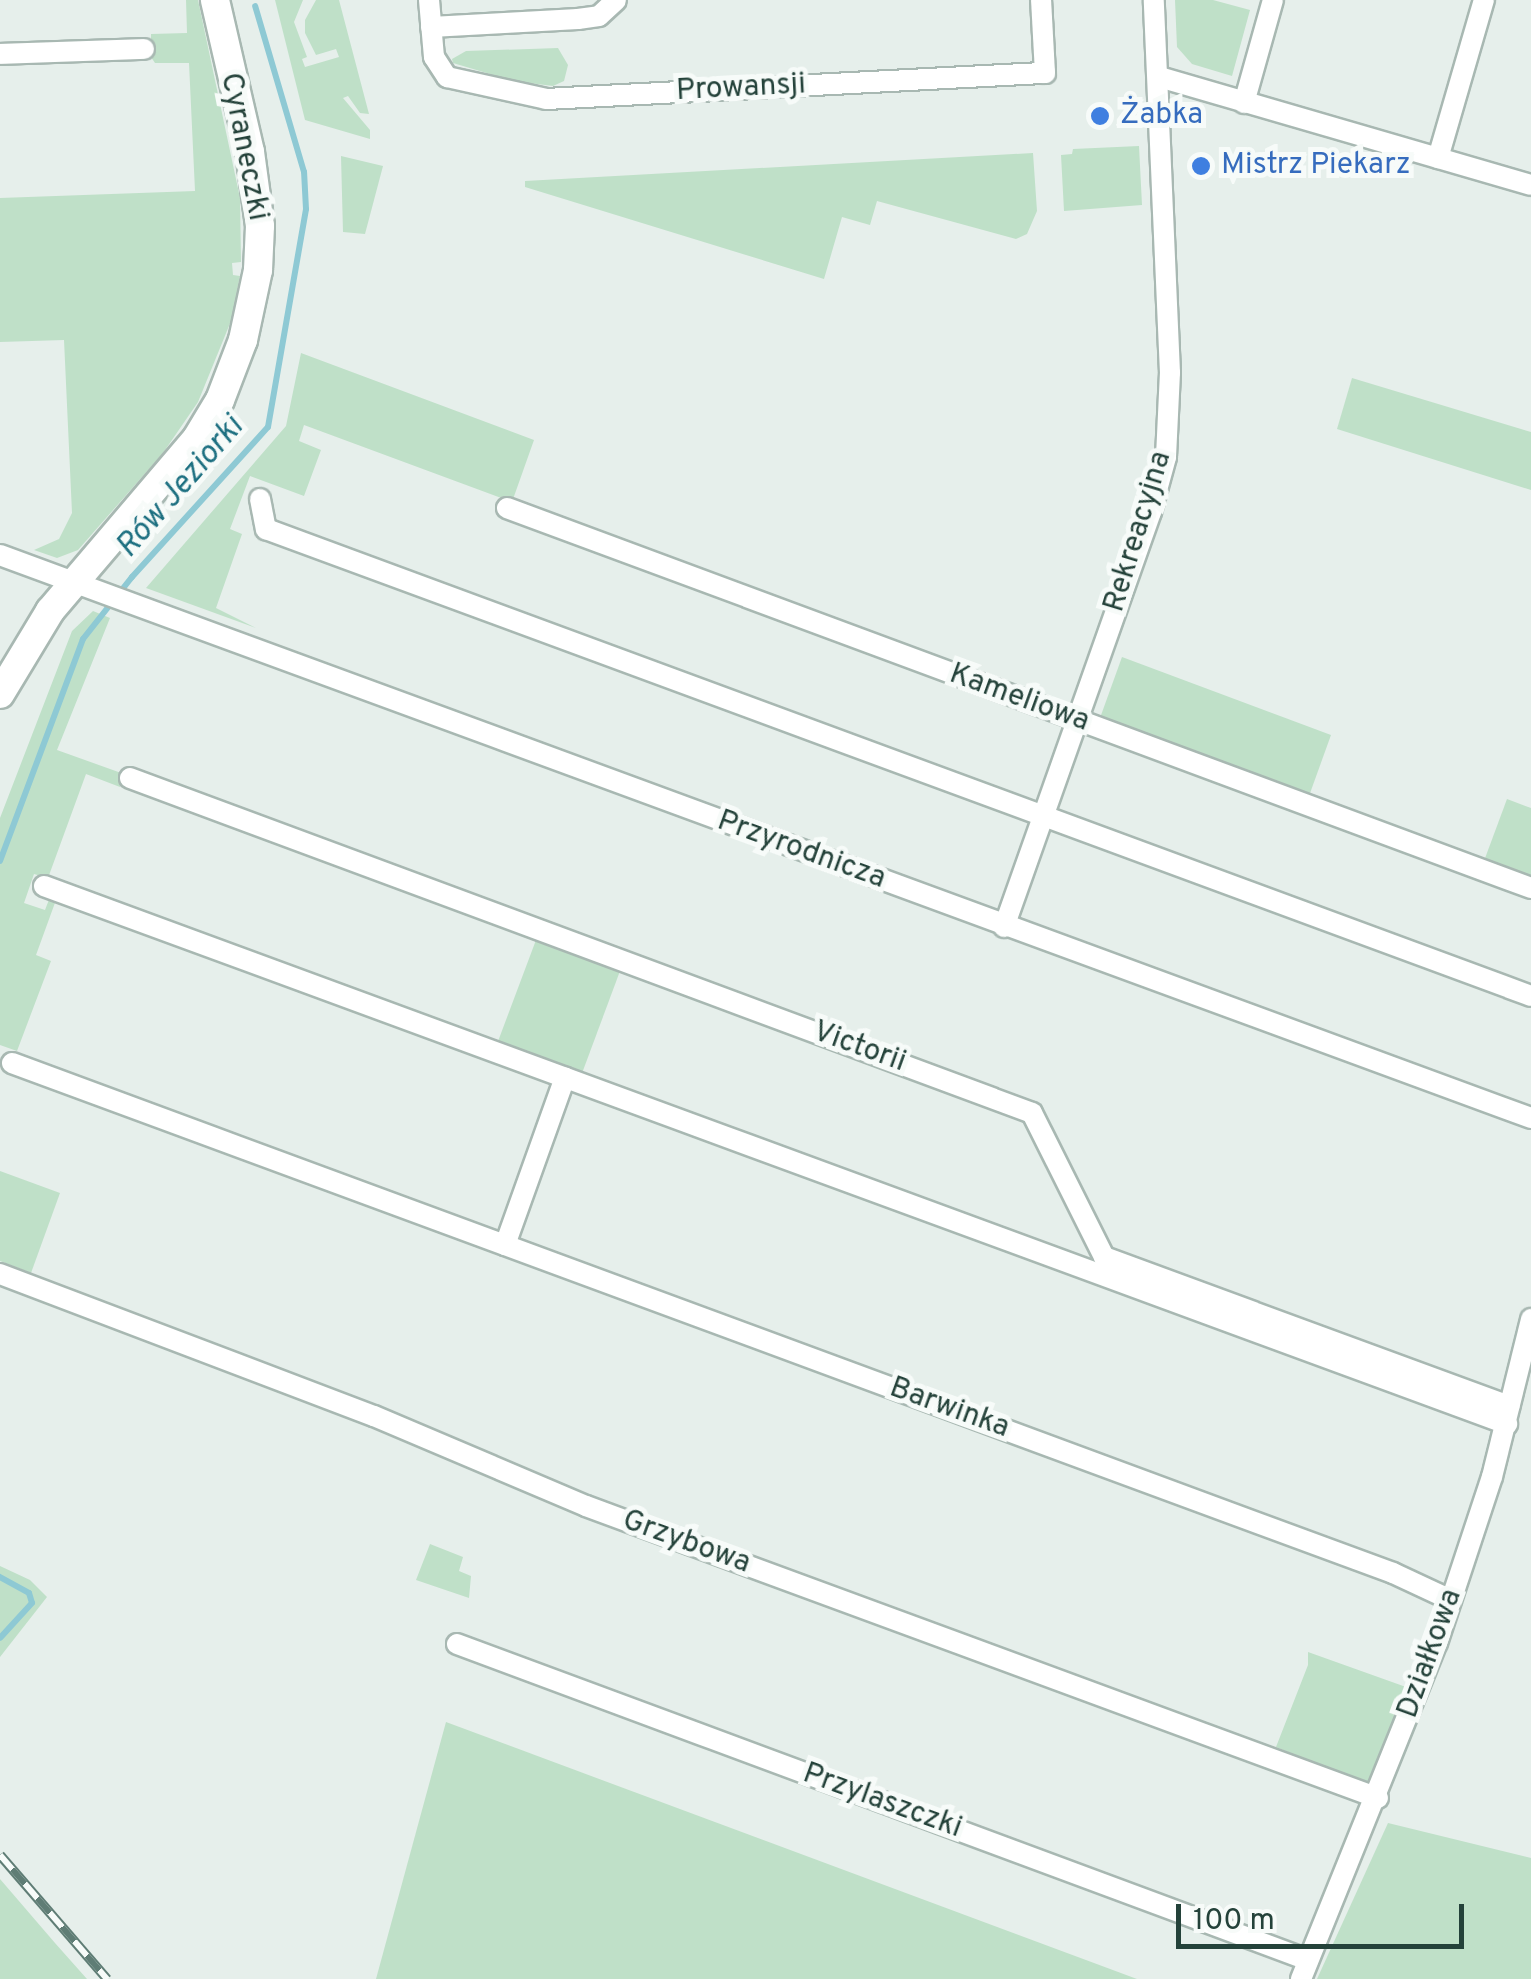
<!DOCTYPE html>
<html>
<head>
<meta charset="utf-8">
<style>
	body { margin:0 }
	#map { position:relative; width:1531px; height:1979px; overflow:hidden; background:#e6efeb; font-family:Overpass,sans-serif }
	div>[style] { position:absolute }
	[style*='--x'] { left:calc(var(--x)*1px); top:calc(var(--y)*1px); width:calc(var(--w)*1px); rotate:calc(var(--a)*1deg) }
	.green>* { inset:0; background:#bfe0c8 }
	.stream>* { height:6px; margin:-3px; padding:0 3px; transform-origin:3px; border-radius:3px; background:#8ec9d4 }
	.roads { filter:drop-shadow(2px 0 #a8b8b2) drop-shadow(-2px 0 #a8b8b2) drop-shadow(0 2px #a8b8b2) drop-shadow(0 -2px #a8b8b2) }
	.street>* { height:20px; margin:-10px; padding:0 10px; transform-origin:10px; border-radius:10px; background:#fff }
	.secondary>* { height:28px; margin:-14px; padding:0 14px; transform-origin:14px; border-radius:14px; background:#fff }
	.rail>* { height:10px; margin-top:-5px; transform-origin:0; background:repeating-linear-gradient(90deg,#f7fbf9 0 19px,#5f7d75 0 38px); box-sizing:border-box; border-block:2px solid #5f7d75 }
	.dots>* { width:28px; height:28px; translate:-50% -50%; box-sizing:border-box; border:5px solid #f7fbf9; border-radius:50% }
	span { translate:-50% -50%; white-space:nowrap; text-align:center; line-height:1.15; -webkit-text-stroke:10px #f7fbf9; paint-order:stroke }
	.street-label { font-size:30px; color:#24423a }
	.shop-label { font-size:30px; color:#366cbe }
	.left { translate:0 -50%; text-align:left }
	.water-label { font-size:32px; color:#1c6f80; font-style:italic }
	.scale { position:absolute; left:1176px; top:1904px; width:288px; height:45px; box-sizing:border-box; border:5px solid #24423a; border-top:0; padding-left:12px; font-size:30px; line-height:35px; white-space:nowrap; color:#24423a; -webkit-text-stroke:8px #f7fbf9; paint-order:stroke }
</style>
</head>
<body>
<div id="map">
	<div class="green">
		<i style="clip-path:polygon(186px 0,198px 0,240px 198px,241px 262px,232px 263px,233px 275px,240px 276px,231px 321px,198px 402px,163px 453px,78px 550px,57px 558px,34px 550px,59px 539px,72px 513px,64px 340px,0 342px,0 198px,195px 191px,189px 63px,155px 63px,151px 57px,151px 34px,187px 33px)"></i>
		<i style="clip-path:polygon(275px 0,303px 0,294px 22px,307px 57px,302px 59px,305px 67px,339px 57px,336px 49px,316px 55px,305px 33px,305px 20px,316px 0,339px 0,369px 114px,360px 113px,348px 96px,343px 98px,370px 130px,370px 139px,305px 120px)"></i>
		<i style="clip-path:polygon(1175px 0,1213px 0,1250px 10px,1232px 76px,1192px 64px,1177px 47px)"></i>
		<i style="clip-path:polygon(558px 48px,568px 65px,564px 81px,553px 86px,513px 81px,453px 63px,452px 59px,466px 51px)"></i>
		<i style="clip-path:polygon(1139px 146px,1142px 205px,1064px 211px,1061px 155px,1072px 154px,1073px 149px)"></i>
		<i style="clip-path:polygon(1033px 153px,1037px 211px,1027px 234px,1016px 239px,877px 201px,870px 225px,842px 217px,824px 279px,525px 187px,525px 181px)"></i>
		<i style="clip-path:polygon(341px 156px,383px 166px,365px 234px,343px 232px)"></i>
		<i style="clip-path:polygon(301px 353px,534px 440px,512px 502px,304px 425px,299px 441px,321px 450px,304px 496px,250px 476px,230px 529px,242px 534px,216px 608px,256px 628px,146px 588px,286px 426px)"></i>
		<i style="clip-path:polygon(1352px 378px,1531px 432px,1531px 490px,1337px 429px)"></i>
		<i style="clip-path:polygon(93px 611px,110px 618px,57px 750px,124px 774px,120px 787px,86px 774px,48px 878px,34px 874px,24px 903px,45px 910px,50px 897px,56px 900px,36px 955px,51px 961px,17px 1051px,0 1045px,0 818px,72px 631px)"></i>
		<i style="clip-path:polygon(1122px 657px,1331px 735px,1309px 796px,1100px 718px)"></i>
		<i style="clip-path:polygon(1507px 799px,1531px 808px,1531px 879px,1484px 861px)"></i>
		<i style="clip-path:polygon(536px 940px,620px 971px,581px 1076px,497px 1044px)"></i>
		<i style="clip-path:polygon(0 1171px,60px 1193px,31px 1273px,0 1261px)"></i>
		<i style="clip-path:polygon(430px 1544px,463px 1557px,459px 1571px,471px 1576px,469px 1598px,416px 1580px)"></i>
		<i style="clip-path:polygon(0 1566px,30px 1580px,47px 1597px,0 1657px)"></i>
		<i style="clip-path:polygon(1308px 1652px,1406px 1687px,1368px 1785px,1276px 1747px,1308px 1665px)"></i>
		<i style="clip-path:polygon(446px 1722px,1137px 1979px,376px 1979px)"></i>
		<i style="clip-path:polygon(1388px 1823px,1531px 1858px,1531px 1979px,1317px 1979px)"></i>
		<i style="clip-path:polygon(0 1879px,55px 1943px,87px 1979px,0 1979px)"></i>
	</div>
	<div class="stream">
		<i style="--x:0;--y:861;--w:237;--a:-69.5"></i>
		<i style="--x:83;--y:639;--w:79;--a:-51.7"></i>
		<i style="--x:132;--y:577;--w:202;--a:-47.8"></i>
		<i style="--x:268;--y:427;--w:221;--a:-80.1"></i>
		<i style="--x:306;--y:209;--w:37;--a:-93"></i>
		<i style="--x:304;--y:172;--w:173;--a:-106.4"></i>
		<i style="--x:0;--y:1577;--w:33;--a:29"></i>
		<i style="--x:29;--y:1593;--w:10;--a:73"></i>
		<i style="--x:32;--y:1603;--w:47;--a:132.4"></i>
	</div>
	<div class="roads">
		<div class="street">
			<i style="--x:429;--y:0;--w:57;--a:85"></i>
			<i style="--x:434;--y:57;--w:24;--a:57"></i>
			<i style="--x:447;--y:77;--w:101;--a:12.5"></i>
			<i style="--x:546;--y:99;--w:500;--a:-3"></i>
			<i style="--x:1045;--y:73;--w:73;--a:-93.1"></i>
			<i style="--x:431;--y:27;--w:147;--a:-3.1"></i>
			<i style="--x:578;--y:19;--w:21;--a:-8"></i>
			<i style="--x:599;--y:16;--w:23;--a:-43"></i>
			<i style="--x:0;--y:54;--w:144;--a:-2"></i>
			<i style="--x:1159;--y:77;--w:387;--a:16.2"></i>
			<i style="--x:1244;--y:103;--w:107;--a:-74.3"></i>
			<i style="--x:1438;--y:158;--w:165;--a:-73.8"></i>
			<i style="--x:260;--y:499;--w:31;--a:79"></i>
			<i style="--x:266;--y:529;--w:1348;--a:20.26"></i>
			<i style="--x:507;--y:508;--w:1092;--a:20.36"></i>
			<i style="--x:0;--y:555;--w:1631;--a:20.19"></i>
			<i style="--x:130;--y:778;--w:962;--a:20.37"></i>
			<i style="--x:1032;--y:1113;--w:161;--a:63.4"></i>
			<i style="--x:1104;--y:1257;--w:432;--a:20.2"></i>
			<i style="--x:44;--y:886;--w:1559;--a:20.19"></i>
			<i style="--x:1004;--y:927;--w:440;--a:-70.5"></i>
			<i style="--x:1151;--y:512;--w:57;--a:-74.7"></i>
			<i style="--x:1166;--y:457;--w:84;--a:-87.3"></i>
			<i style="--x:1170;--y:373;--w:373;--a:-92.5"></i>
			<i style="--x:12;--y:1063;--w:1472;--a:20.27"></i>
			<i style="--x:1393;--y:1573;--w:64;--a:25"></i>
			<i style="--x:505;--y:1245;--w:178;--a:-70.3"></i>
			<i style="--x:0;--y:1274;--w:400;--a:20.8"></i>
			<i style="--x:374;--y:1416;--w:230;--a:23"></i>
			<i style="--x:586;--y:1506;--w:844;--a:20.24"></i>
			<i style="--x:457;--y:1644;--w:908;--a:20.37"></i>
			<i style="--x:1301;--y:1979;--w:362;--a:-68"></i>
			<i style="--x:1437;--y:1643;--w:175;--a:-71.7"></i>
			<i style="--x:1492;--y:1477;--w:163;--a:-76.1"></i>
		</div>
		<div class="secondary">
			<i style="--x:0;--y:694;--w:97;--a:-58.9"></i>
			<i style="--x:50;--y:611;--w:227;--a:-49.6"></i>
			<i style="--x:197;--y:438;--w:44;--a:-58.8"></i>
			<i style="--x:220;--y:400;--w:64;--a:-69"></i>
			<i style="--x:243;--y:340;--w:72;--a:-77.9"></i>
			<i style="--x:258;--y:270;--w:44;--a:-87.4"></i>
			<i style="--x:260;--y:226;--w:75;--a:-97.7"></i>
			<i style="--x:250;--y:152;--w:156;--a:-103"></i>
		</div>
	</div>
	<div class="rail">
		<i style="--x:0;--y:1855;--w:164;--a:49.2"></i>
	</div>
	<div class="dots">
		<i style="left:1100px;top:116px;background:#3f7fe0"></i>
		<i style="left:1201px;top:166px;background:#3f7fe0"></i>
	</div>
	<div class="street-label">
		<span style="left:741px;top:89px;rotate:-3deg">Prowansji</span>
		<span style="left:243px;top:147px;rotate:79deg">Cyraneczki</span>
		<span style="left:1139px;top:532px;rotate:-73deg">Rekreacyjna</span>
		<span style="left:1019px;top:699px;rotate:20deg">Kameliowa</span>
		<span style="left:801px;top:851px;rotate:20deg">Przyrodnicza</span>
		<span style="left:859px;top:1048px;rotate:20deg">Victorii</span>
		<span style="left:949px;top:1409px;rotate:20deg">Barwinka</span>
		<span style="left:686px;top:1543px;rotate:20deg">Grzybowa</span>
		<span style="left:1431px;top:1654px;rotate:-70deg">Działkowa</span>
		<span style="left:882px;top:1802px;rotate:20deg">Przylaszczki</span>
	</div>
	<div class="shop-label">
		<span class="left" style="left:1120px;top:116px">Żabka</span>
		<span class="left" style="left:1221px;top:166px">Mistrz Piekarz</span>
	</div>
	<div class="water-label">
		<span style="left:181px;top:488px;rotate:-49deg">Rów Jeziorki</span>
	</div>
	<div class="scale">100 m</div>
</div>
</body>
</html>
